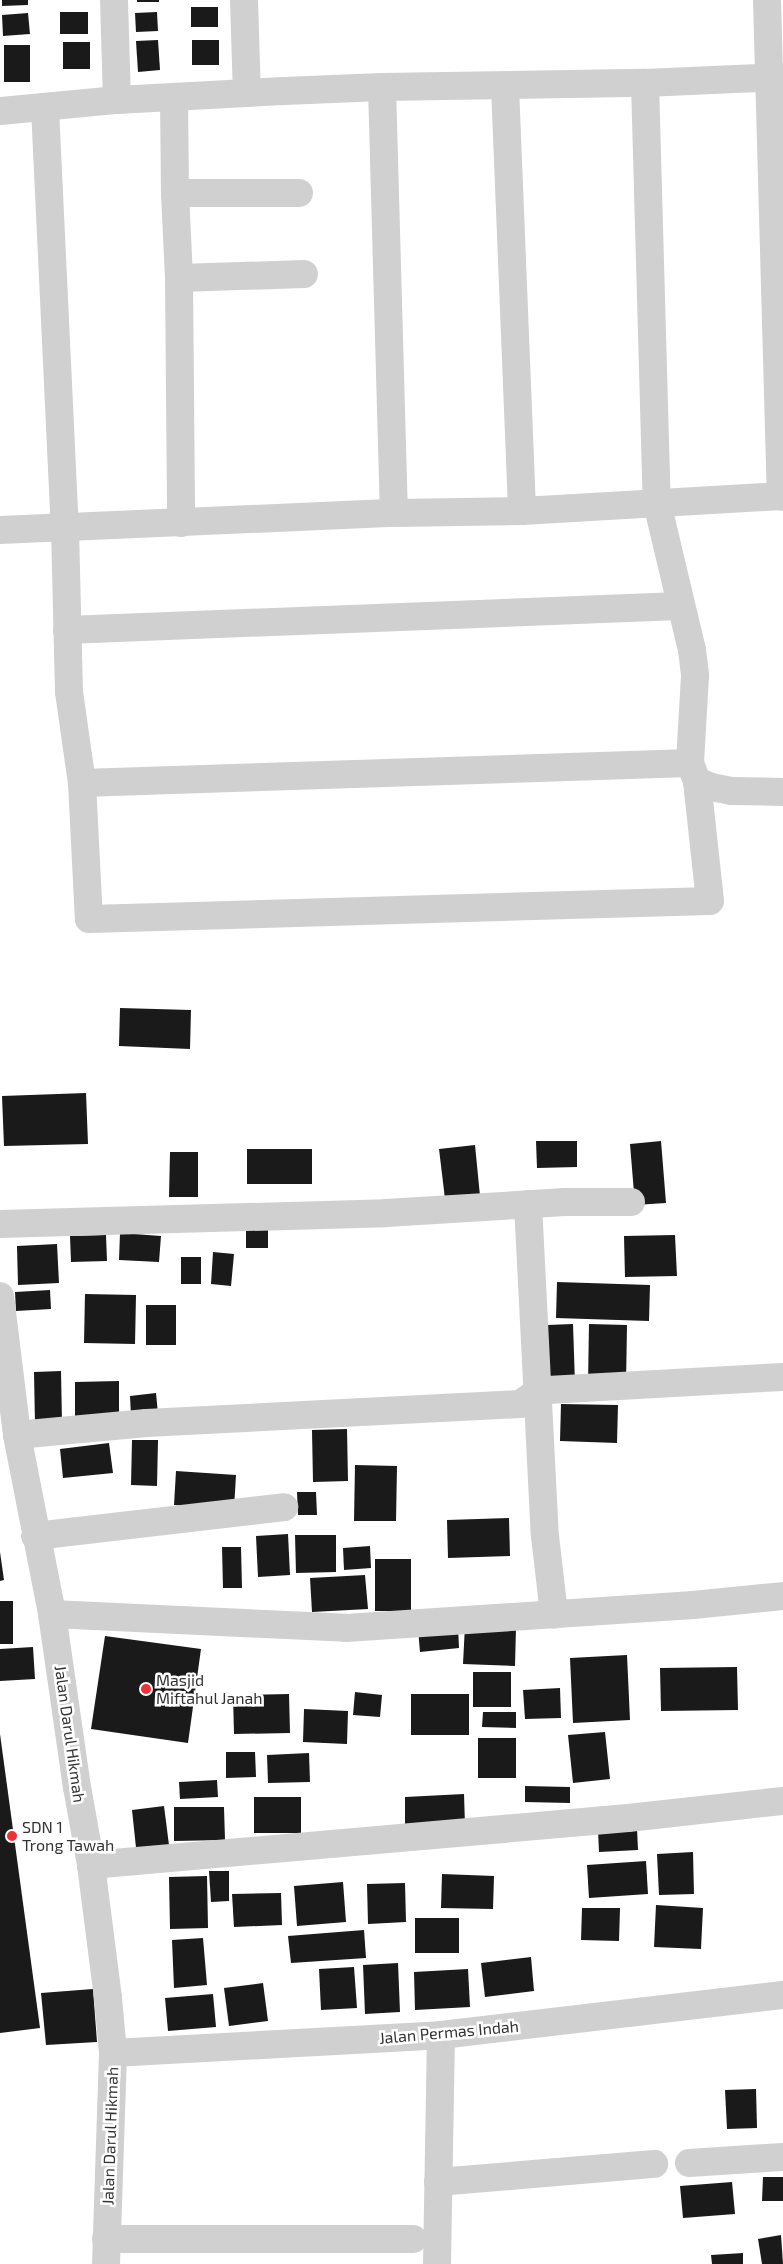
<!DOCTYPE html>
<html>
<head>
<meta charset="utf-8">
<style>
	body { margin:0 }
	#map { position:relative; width:783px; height:2264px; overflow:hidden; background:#fff; font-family:"Exo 2",sans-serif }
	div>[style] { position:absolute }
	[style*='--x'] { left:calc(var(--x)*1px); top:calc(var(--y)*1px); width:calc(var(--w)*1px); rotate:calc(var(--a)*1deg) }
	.building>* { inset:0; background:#1a1a1a }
	.minor>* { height:28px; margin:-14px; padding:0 14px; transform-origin:14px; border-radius:14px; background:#d0d0d0 }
	.dots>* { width:14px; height:14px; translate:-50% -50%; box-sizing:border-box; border:2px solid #fff; border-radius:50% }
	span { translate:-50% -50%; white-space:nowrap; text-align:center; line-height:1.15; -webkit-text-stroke:5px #fff; paint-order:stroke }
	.poi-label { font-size:16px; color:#333 }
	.left { translate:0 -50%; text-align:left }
	.street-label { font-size:16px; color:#333 }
</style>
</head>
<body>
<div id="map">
	<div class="building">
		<i style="clip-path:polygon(2px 0,28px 0,28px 5px,2px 6px)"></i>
		<i style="clip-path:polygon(137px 0,159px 0,159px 2px,137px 2px)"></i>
		<i style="clip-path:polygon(191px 7px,218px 7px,218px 27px,191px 27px)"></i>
		<i style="clip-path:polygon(60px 12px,88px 12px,88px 34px,60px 34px)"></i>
		<i style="clip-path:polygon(157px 12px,158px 31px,136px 32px,135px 13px)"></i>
		<i style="clip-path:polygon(28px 13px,30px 34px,3px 36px,2px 15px)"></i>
		<i style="clip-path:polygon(158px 40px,160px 70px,138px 72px,136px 41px)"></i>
		<i style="clip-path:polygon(192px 40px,219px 40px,219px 65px,192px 65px)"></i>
		<i style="clip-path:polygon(63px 42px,90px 42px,90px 69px,63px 69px)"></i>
		<i style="clip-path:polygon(4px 45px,30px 45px,30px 82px,4px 82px)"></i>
		<i style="clip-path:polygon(120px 1008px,191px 1010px,190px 1049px,119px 1046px)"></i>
		<i style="clip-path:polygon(86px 1093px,88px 1144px,4px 1146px,2px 1096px)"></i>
		<i style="clip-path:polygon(536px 1141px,577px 1141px,577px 1167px,537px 1168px)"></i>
		<i style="clip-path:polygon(661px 1141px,666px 1203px,635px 1205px,630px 1144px)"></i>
		<i style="clip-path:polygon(475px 1145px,480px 1196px,445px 1199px,439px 1149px)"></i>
		<i style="clip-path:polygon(247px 1149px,312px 1149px,312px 1184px,247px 1184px)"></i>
		<i style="clip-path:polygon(170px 1152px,198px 1152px,198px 1197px,169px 1197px)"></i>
		<i style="clip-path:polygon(246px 1222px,268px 1222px,268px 1248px,246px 1248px)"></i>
		<i style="clip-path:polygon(120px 1233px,161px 1236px,159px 1262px,119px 1260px)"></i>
		<i style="clip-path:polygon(106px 1235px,107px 1261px,71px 1262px,70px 1236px)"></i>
		<i style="clip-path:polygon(675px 1235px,677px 1276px,625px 1277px,624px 1236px)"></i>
		<i style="clip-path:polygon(57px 1244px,59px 1283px,18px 1285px,17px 1246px)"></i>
		<i style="clip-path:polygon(213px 1252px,234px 1254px,231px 1286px,211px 1284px)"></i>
		<i style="clip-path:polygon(181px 1257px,201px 1257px,201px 1284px,181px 1284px)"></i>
		<i style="clip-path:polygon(557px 1282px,650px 1285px,649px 1321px,556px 1318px)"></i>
		<i style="clip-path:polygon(50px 1290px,51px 1309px,16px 1311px,15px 1292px)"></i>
		<i style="clip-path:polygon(85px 1294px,136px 1295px,135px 1344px,84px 1343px)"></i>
		<i style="clip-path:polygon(146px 1305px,176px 1305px,176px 1345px,146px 1345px)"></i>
		<i style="clip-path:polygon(573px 1324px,575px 1384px,548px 1384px,547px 1325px)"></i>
		<i style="clip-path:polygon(589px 1324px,627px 1325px,626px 1385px,588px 1384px)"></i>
		<i style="clip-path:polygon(61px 1371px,62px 1423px,35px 1424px,34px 1372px)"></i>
		<i style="clip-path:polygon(119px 1381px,119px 1422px,75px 1422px,75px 1382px)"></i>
		<i style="clip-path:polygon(156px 1393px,158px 1414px,131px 1416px,130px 1396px)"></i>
		<i style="clip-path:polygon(561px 1404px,618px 1405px,617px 1443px,560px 1441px)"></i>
		<i style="clip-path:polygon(347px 1429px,348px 1481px,313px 1482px,312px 1430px)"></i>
		<i style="clip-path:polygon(132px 1440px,158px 1440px,157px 1486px,131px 1485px)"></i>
		<i style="clip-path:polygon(109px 1443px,113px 1473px,63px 1478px,60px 1449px)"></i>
		<i style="clip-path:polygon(355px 1465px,397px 1466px,396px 1521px,354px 1521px)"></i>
		<i style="clip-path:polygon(176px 1471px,236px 1475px,234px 1509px,174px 1505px)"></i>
		<i style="clip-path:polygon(297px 1492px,316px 1492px,317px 1515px,298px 1515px)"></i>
		<i style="clip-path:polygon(509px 1518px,510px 1556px,448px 1558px,447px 1520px)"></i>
		<i style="clip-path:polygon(288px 1534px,290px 1575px,258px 1577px,256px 1536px)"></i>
		<i style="clip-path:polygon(295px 1535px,336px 1535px,336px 1572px,296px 1573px)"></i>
		<i style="clip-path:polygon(370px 1546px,371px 1568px,344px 1570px,343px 1548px)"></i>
		<i style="clip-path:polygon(222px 1547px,241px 1547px,242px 1588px,223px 1588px)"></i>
		<i style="clip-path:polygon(0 1552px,4px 1580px,0 1581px)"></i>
		<i style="clip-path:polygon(375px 1559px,411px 1559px,411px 1611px,375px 1611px)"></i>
		<i style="clip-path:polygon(365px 1575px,368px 1609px,312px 1612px,310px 1578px)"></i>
		<i style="clip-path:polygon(0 1601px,13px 1601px,13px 1644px,0 1644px)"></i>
		<i style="clip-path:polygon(465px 1625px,516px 1627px,515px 1666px,463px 1664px)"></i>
		<i style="clip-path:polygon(458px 1626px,459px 1648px,420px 1652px,418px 1629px)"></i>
		<i style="clip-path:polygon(105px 1636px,201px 1649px,188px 1743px,91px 1729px)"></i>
		<i style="clip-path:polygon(33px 1647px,35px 1679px,0 1681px,0 1649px)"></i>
		<i style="clip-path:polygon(627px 1655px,630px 1720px,573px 1723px,570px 1658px)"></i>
		<i style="clip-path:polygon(737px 1667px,738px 1710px,661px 1711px,660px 1668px)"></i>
		<i style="clip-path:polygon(473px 1672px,511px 1672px,511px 1707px,473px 1707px)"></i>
		<i style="clip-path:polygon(560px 1688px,561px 1718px,525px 1719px,523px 1690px)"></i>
		<i style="clip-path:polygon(355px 1692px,382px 1695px,380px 1717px,353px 1715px)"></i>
		<i style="clip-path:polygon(289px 1694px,290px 1733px,234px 1734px,233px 1695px)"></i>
		<i style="clip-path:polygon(411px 1694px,469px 1694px,469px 1735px,411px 1735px)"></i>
		<i style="clip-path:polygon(304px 1709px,348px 1711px,347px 1744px,303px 1742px)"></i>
		<i style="clip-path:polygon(483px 1712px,516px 1712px,516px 1728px,482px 1727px)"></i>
		<i style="clip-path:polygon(605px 1732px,610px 1779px,573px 1783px,568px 1735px)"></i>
		<i style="clip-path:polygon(0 1734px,40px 2028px,0 2033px)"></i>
		<i style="clip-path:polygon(478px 1738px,516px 1738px,516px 1778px,478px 1778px)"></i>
		<i style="clip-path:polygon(226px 1752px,255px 1752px,256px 1777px,226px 1778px)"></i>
		<i style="clip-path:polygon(309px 1753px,310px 1782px,268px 1783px,267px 1755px)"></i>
		<i style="clip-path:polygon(217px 1780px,218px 1797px,180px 1799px,179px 1782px)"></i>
		<i style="clip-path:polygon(525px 1786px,570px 1787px,570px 1803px,525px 1802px)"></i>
		<i style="clip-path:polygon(464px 1794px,465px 1826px,405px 1828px,405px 1797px)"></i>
		<i style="clip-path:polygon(254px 1797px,301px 1797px,301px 1833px,254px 1833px)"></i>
		<i style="clip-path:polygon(164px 1806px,170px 1853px,137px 1857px,132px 1810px)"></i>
		<i style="clip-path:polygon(174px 1807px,224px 1807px,225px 1840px,174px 1841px)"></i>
		<i style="clip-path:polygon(637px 1828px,638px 1850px,599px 1852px,598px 1830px)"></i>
		<i style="clip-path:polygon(693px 1852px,694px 1894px,659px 1895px,657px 1854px)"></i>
		<i style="clip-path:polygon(646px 1861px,648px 1894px,589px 1898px,587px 1865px)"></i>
		<i style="clip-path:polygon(209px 1871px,229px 1871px,229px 1901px,211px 1902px)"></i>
		<i style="clip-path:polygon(442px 1874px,494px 1876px,493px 1909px,441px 1908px)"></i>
		<i style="clip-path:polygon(207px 1876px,208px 1928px,170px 1929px,169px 1877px)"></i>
		<i style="clip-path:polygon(343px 1882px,346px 1922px,297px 1926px,294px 1886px)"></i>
		<i style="clip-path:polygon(405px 1883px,406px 1922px,368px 1924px,367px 1884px)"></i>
		<i style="clip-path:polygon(281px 1893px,282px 1925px,234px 1927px,232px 1894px)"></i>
		<i style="clip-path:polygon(656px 1905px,703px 1908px,701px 1949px,654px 1947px)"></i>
		<i style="clip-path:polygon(582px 1908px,620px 1908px,619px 1941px,581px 1940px)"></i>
		<i style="clip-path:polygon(415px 1918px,459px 1918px,459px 1953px,415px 1953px)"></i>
		<i style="clip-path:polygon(364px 1930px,366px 1958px,291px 1963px,288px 1936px)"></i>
		<i style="clip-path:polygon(203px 1938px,207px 1985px,174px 1988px,172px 1940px)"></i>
		<i style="clip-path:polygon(531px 1957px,534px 1991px,485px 1997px,481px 1963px)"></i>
		<i style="clip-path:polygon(398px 1963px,400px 2012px,365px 2014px,363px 1965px)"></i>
		<i style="clip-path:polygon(354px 1967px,357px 2008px,321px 2010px,319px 1969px)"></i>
		<i style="clip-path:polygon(468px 1969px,470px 2007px,415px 2010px,414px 1972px)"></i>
		<i style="clip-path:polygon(263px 1983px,268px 2021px,229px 2026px,224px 1988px)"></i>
		<i style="clip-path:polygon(93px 1989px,97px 2042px,46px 2045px,41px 1993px)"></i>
		<i style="clip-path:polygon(213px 1994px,216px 2027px,168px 2031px,165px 1998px)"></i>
		<i style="clip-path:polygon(756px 2089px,757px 2128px,727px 2129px,725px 2090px)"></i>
		<i style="clip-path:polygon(763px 2177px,783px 2177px,783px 2201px,762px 2201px)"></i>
		<i style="clip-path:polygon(732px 2182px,735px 2214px,683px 2218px,680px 2186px)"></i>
		<i style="clip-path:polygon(781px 2235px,783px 2264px,762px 2264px,758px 2239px)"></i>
		<i style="clip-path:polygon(743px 2253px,743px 2264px,712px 2264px,711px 2255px)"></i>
	</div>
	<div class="minor">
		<i style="--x:114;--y:0;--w:100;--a:88.3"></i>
		<i style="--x:244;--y:0;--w:93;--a:88.2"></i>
		<i style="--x:767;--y:0;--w:497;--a:88.4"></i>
		<i style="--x:645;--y:83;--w:420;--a:88.4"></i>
		<i style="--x:657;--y:503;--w:151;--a:76.6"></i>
		<i style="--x:692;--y:650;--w:26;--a:83"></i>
		<i style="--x:695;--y:676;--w:87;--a:93.3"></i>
		<i style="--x:690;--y:763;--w:19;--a:69"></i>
		<i style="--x:697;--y:781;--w:15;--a:23"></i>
		<i style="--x:711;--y:787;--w:21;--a:11"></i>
		<i style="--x:732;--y:791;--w:51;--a:1.1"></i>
		<i style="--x:505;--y:86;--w:425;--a:87.7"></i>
		<i style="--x:382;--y:87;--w:426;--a:88.4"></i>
		<i style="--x:174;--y:98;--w:95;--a:89.4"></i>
		<i style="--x:175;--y:193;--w:85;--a:87.3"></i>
		<i style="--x:179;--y:278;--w:245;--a:89.5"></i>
		<i style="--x:45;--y:108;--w:421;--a:87.3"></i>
		<i style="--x:65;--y:529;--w:163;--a:88.6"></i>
		<i style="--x:69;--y:692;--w:92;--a:81.9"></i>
		<i style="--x:0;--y:111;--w:118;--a:-5.4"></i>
		<i style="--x:117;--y:100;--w:167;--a:-3.1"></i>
		<i style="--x:284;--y:91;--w:98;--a:-2.3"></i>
		<i style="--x:382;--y:87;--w:263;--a:-0.9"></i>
		<i style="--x:645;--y:83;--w:138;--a:-2.5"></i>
		<i style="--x:175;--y:193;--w:124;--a:0"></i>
		<i style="--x:179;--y:278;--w:125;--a:-1.8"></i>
		<i style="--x:0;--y:530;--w:394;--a:-2.5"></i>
		<i style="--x:394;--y:513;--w:128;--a:-0.9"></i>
		<i style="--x:522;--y:511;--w:261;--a:-3.3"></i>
		<i style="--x:67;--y:630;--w:613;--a:-2.24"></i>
		<i style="--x:690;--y:763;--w:608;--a:178.12"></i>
		<i style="--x:82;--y:783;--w:136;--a:87.1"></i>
		<i style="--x:89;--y:919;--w:621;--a:-1.66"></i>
		<i style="--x:710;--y:901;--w:121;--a:-96.2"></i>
		<i style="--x:528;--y:1204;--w:332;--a:87.1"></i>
		<i style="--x:545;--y:1536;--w:79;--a:83.4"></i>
		<i style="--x:0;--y:1224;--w:386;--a:-1.6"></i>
		<i style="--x:386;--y:1213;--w:179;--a:-3.5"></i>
		<i style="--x:565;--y:1202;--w:66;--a:0"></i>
		<i style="--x:0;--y:1296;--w:140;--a:83"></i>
		<i style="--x:17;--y:1435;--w:182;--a:78.9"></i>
		<i style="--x:52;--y:1614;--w:175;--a:81.8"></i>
		<i style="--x:77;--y:1787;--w:79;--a:79.8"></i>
		<i style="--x:91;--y:1865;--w:134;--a:82.7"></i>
		<i style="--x:108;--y:1998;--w:55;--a:84.8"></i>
		<i style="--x:113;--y:2053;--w:211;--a:91.9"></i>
		<i style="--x:17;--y:1435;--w:130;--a:-5.3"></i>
		<i style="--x:146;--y:1423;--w:374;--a:-2.9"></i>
		<i style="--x:520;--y:1404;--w:21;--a:-35"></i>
		<i style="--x:537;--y:1392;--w:11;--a:-10"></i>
		<i style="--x:548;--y:1390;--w:235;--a:-3.2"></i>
		<i style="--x:35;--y:1536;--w:251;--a:-6.6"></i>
		<i style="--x:52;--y:1614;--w:294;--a:2.7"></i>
		<i style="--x:346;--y:1628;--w:348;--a:-3.8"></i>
		<i style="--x:693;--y:1605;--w:90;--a:-5.7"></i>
		<i style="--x:91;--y:1865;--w:539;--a:-5"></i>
		<i style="--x:628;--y:1818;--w:156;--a:-6.3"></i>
		<i style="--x:113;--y:2053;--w:328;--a:-3.1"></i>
		<i style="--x:441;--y:2035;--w:344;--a:-6.7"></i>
		<i style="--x:689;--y:2163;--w:94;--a:-3.7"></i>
		<i style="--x:438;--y:2182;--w:217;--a:-4.8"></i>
		<i style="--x:106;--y:2239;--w:307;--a:0"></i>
		<i style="--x:437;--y:2264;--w:229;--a:-89"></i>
	</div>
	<div class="dots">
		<i style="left:146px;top:1689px;background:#ed3236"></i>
		<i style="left:12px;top:1836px;background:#ed3236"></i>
	</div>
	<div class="poi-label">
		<span class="left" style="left:156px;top:1689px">Masjid<br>Miftahul Janah</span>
		<span class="left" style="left:22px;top:1836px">SDN 1<br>Trong Tawah</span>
	</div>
	<div class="street-label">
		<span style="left:70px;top:1734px;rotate:82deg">Jalan Darul Hikmah</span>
		<span style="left:449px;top:2032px;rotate:-5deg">Jalan Permas Indah</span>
		<span style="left:110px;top:2136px;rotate:-88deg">Jalan Darul Hikmah</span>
	</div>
</div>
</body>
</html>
